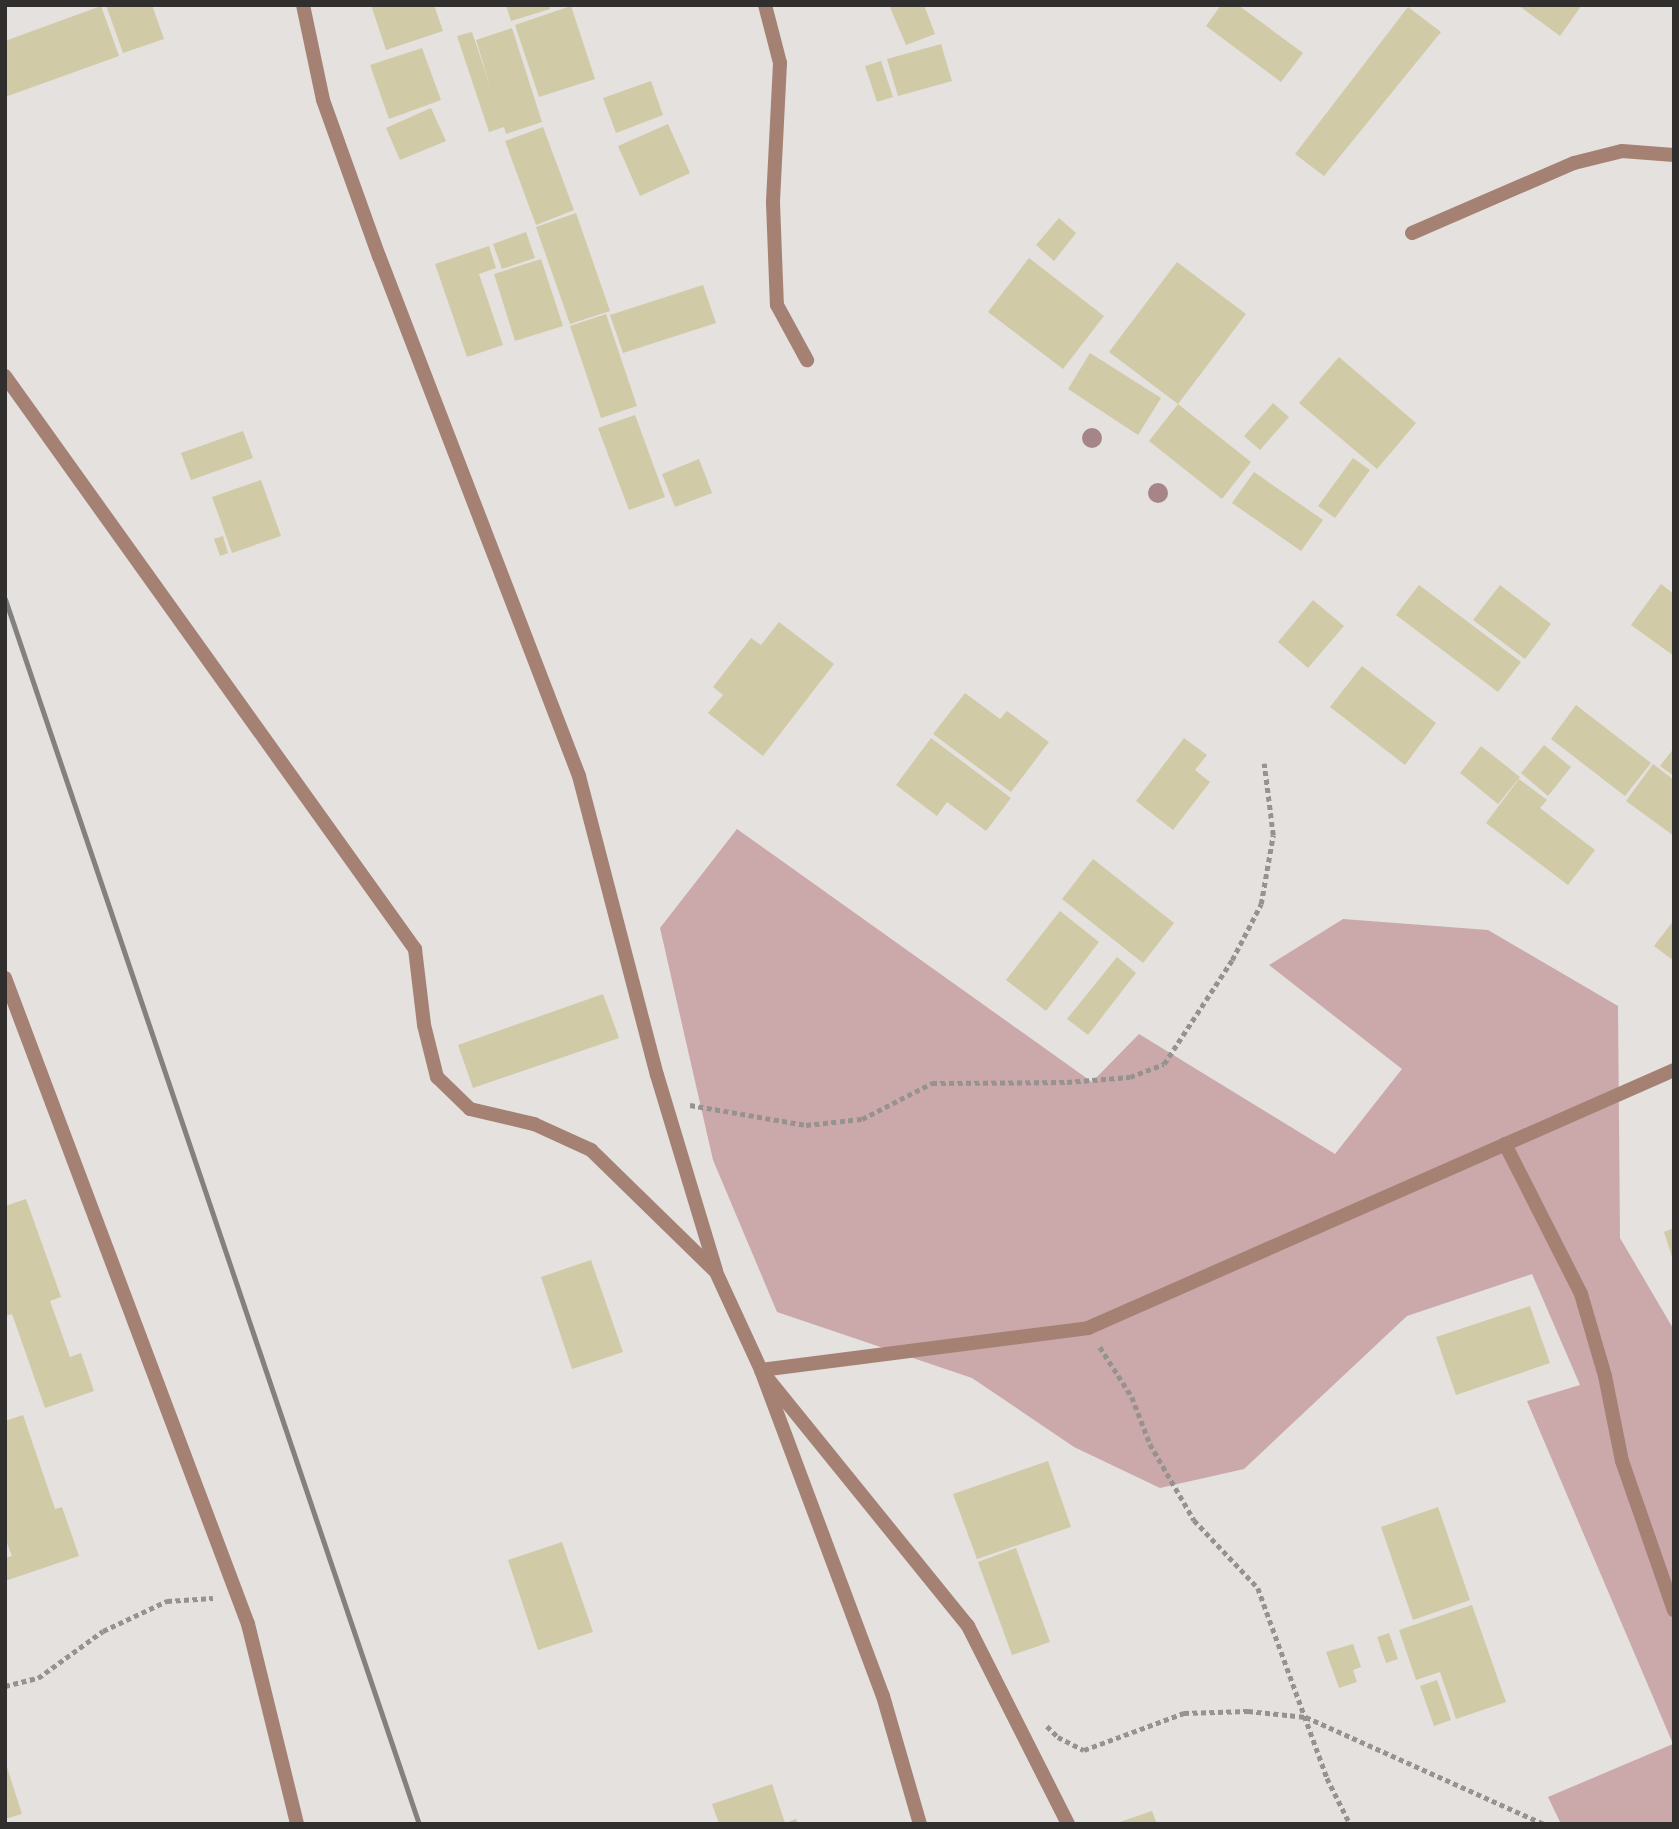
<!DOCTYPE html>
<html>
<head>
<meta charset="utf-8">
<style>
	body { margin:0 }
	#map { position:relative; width:1679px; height:1829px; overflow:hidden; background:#e4e1de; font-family:Helvetica,sans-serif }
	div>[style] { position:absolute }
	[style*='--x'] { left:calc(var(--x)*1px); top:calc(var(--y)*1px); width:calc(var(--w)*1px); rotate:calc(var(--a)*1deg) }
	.green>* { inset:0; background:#cba9ab }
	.building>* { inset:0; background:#d1caa7 }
	.path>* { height:4.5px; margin-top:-2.25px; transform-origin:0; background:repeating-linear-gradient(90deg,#959290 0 5px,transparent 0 8.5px) }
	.street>* { height:14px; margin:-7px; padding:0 7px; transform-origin:7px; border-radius:7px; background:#a58174 }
	.rail>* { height:5px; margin:-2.5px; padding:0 2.5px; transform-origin:2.5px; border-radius:2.5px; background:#83817f }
	.trees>* { width:20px; height:20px; margin:-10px; border-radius:50%; background:#a58588 }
	span { translate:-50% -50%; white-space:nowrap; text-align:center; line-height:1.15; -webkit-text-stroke:5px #fff; paint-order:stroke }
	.frame { position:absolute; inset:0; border:7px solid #302f2e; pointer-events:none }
</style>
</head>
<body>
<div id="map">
	<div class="green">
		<i style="clip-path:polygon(737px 829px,1092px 1082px,1139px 1034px,1335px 1154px,1402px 1069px,1269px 965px,1343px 919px,1488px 930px,1618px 1006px,1620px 1238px,1674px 1330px,1674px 1824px,1561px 1824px,1548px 1797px,1673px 1744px,1527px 1401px,1580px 1385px,1532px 1274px,1407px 1316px,1244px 1469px,1160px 1488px,1074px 1447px,972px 1378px,777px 1312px,713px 1160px,660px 928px)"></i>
	</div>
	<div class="building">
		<i style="clip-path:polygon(106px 5px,152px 5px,164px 39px,123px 53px)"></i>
		<i style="clip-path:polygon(371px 5px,434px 5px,443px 31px,386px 50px)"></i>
		<i style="clip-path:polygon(506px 5px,549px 5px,550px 9px,511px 21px)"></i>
		<i style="clip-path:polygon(889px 5px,924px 5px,935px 34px,906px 45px)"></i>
		<i style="clip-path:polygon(1221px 5px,1238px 5px,1303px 53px,1281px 82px,1206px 26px)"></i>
		<i style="clip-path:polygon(1518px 5px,1582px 5px,1560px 36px)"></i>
		<i style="clip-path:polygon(101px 6px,119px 56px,5px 97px,5px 41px)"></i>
		<i style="clip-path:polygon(571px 6px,595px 79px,539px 97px,515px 25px)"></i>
		<i style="clip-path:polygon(1408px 7px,1441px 32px,1324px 176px,1295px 154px)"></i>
		<i style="clip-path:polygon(512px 28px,542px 122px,506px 134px,504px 127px,489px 132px,457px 36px,472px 32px,491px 89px,476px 40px)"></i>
		<i style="clip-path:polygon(941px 44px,952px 81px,898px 96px,887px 59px)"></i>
		<i style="clip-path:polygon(422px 48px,441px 100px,389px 119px,370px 65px)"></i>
		<i style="clip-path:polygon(881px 61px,893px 97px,877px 102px,865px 66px)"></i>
		<i style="clip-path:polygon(651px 81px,663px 115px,616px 133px,603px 98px)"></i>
		<i style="clip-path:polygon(431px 108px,446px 141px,400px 160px,386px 128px)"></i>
		<i style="clip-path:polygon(668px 124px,690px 173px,640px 196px,618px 146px)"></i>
		<i style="clip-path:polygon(543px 127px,574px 210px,536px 225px,505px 141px)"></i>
		<i style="clip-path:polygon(576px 213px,610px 311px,570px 324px,536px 227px)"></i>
		<i style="clip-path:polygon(1059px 218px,1076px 233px,1054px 261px,1036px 245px)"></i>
		<i style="clip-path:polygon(526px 232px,535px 258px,502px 269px,493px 244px)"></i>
		<i style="clip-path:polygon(489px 246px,496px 268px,479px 274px,503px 345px,467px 357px,435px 264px)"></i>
		<i style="clip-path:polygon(1029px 258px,1104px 316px,1063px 369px,988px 312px)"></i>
		<i style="clip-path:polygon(541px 259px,563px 326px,515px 341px,494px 274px)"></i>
		<i style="clip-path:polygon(1177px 262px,1246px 314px,1178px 404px,1109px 352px)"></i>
		<i style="clip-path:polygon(703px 285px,716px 323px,623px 353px,610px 315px)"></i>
		<i style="clip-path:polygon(606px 314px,637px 406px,601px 418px,570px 326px)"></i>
		<i style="clip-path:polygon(1090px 353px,1161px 398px,1138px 435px,1068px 389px)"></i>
		<i style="clip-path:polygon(1339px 357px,1416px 423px,1377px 469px,1299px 403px)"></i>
		<i style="clip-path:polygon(1273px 403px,1289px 417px,1260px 450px,1244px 436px)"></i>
		<i style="clip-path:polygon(1178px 404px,1251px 462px,1222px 499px,1149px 441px)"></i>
		<i style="clip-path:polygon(635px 415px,665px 497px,629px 510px,598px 428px)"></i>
		<i style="clip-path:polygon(243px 431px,253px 458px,191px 480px,181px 453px)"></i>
		<i style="clip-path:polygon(1353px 458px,1370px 470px,1335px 518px,1318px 506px)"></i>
		<i style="clip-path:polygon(699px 459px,712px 493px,675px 507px,662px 474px)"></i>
		<i style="clip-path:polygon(1254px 472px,1323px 520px,1301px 551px,1232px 503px)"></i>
		<i style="clip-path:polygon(261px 480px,281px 536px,232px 553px,212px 497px)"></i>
		<i style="clip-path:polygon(223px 536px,228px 553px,220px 556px,214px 539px)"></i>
		<i style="clip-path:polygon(1661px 584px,1674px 594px,1674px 656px,1631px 625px)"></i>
		<i style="clip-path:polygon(1419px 585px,1521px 662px,1498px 692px,1396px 615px)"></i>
		<i style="clip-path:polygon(1500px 585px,1551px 624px,1525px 659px,1473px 620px)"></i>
		<i style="clip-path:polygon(1313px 600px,1344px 626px,1308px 668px,1278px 642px)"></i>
		<i style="clip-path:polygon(779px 622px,834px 664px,763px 756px,708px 713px,723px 695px,713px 687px,751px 638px,761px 645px)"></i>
		<i style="clip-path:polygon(1362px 666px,1436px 723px,1405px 765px,1330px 707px)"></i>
		<i style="clip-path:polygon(965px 693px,1000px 719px,1007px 711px,1049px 742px,1011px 792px,933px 734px)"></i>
		<i style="clip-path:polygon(1576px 705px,1651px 763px,1625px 796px,1551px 739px)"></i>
		<i style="clip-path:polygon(931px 738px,1011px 798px,986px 831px,947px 802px,937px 816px,896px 785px)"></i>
		<i style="clip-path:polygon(1184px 738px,1207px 755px,1195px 770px,1210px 782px,1173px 830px,1136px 801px)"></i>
		<i style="clip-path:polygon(1544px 745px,1571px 767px,1548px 796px,1521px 773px)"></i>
		<i style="clip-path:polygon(1481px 746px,1520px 777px,1498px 804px,1460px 773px)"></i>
		<i style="clip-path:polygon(1674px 748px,1674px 776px,1660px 766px)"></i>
		<i style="clip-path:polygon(1653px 764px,1674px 780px,1674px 836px,1626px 801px)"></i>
		<i style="clip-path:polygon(1519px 779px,1547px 800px,1540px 808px,1595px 850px,1568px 885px,1486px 823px)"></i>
		<i style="clip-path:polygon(1093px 859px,1174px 923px,1143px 963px,1062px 899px)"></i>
		<i style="clip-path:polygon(1060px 911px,1099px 942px,1046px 1011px,1006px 980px)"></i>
		<i style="clip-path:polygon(1674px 920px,1674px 961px,1654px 946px)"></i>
		<i style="clip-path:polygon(1117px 957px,1136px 973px,1088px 1035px,1067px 1019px)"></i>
		<i style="clip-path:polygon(603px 994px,619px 1038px,473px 1088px,458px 1045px)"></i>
		<i style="clip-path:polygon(26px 1199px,61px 1297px,50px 1301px,70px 1357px,81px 1353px,94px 1391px,45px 1408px,12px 1314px,5px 1316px,5px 1206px)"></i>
		<i style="clip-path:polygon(1674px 1228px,1674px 1259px,1673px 1260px,1664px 1232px)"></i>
		<i style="clip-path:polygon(591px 1260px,623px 1352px,572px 1369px,541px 1277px)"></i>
		<i style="clip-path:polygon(1530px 1306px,1550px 1363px,1456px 1395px,1436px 1337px)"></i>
		<i style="clip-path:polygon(23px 1415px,55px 1509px,62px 1507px,79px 1556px,5px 1581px,5px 1558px,12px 1556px,5px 1538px,5px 1421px)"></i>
		<i style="clip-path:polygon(1048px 1461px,1071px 1527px,977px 1559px,953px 1494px)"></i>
		<i style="clip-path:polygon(1438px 1507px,1470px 1600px,1413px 1620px,1381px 1527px)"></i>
		<i style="clip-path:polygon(562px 1542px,593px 1632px,538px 1650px,508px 1560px)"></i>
		<i style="clip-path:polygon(1016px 1548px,1050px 1642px,1012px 1655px,978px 1562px)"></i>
		<i style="clip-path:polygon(1472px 1605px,1506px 1702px,1456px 1719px,1440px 1672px,1416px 1680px,1399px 1630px)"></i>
		<i style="clip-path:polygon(1389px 1633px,1398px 1659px,1386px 1663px,1377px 1637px)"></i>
		<i style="clip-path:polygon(1353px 1644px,1361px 1667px,1353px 1670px,1357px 1682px,1339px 1688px,1326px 1652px)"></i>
		<i style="clip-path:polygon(1437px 1680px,1451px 1720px,1434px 1726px,1420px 1686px)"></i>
		<i style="clip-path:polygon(5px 1761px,22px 1814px,5px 1819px)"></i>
		<i style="clip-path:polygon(772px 1784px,785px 1823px,796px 1819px,798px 1824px,719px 1824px,712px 1804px)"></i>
		<i style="clip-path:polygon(1152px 1811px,1157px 1824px,1117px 1824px,1117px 1823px)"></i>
	</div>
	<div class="path">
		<i style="--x:690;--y:1105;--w:118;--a:9.8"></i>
		<i style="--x:806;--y:1125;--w:56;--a:-6.1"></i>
		<i style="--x:862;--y:1119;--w:79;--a:-27.2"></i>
		<i style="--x:932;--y:1083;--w:135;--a:-0.4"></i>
		<i style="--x:1067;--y:1082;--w:63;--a:-4.5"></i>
		<i style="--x:1130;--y:1077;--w:36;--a:-21"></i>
		<i style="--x:1164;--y:1064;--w:124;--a:-56.8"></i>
		<i style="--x:1232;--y:960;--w:63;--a:-62.6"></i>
		<i style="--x:1261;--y:904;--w:70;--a:-80.1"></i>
		<i style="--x:1273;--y:835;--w:72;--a:-97.2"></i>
		<i style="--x:1100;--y:1347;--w:59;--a:57.4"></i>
		<i style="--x:1132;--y:1397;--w:50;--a:69"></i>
		<i style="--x:1150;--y:1444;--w:88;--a:59.9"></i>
		<i style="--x:1194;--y:1520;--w:93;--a:46.7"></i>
		<i style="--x:1258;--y:1588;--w:202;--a:70"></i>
		<i style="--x:1327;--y:1778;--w:51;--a:63.4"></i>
		<i style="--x:5;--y:1686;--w:34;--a:-14"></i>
		<i style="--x:38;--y:1678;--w:80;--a:-35.9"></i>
		<i style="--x:103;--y:1631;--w:71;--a:-25.1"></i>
		<i style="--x:167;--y:1601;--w:46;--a:-3.7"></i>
		<i style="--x:1047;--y:1726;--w:16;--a:45"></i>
		<i style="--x:1058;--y:1737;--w:29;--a:27"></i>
		<i style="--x:1084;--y:1750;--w:107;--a:-20.3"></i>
		<i style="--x:1184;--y:1713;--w:64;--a:-1.8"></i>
		<i style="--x:1248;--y:1711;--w:58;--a:5.9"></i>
		<i style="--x:1306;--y:1717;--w:261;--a:24.2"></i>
	</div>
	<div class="street">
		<i style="--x:303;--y:5;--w:97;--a:78.1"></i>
		<i style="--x:323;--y:100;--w:166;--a:70.3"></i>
		<i style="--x:379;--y:256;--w:557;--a:68.96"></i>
		<i style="--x:579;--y:776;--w:309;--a:75.4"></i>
		<i style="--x:657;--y:1075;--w:204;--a:73.2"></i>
		<i style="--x:765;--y:5;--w:60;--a:75.5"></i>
		<i style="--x:780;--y:63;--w:140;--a:92.9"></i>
		<i style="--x:773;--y:203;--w:102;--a:87.8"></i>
		<i style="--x:777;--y:305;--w:63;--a:61.4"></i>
		<i style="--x:1412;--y:233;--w:176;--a:-23.4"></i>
		<i style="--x:1574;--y:163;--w:49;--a:-14"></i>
		<i style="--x:1622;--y:151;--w:52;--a:4.4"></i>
		<i style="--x:5;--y:376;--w:705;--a:54.42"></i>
		<i style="--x:415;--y:949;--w:77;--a:83.2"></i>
		<i style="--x:424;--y:1025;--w:54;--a:76"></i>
		<i style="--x:437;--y:1077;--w:46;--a:44.1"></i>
		<i style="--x:470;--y:1109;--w:66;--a:13.2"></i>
		<i style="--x:534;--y:1124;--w:63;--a:24.5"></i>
		<i style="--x:591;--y:1150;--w:175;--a:44.3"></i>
		<i style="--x:716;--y:1272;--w:108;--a:65.3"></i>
		<i style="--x:761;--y:1370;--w:348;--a:69.5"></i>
		<i style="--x:883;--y:1696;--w:133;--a:73.9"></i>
		<i style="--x:5;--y:978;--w:690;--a:69.39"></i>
		<i style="--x:248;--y:1624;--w:206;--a:76.2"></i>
		<i style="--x:1505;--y:1144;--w:168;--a:63.1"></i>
		<i style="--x:1581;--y:1294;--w:85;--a:73.7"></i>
		<i style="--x:1605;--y:1376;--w:87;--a:78.7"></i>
		<i style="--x:1622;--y:1461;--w:158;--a:70.8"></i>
		<i style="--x:761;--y:1370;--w:330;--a:-7.3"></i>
		<i style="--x:1088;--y:1328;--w:640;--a:-23.76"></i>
		<i style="--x:768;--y:1379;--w:318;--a:51"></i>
		<i style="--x:968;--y:1626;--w:222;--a:63.2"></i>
	</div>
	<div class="rail">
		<i style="--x:5;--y:599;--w:1293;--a:71.33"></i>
	</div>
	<div class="trees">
		<i style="left:1092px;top:438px"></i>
		<i style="left:1158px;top:493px"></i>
	</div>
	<div class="frame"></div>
</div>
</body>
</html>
